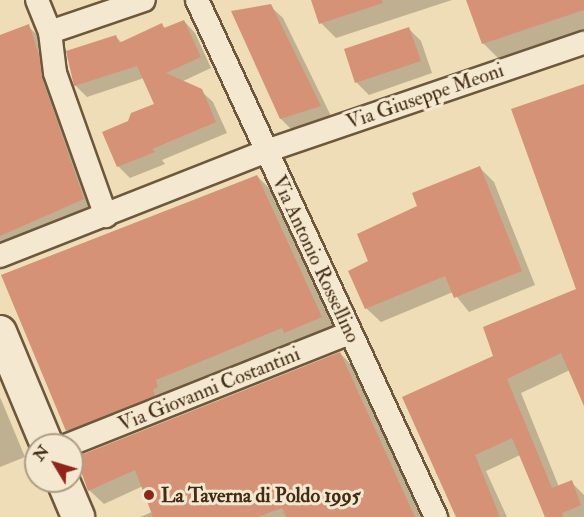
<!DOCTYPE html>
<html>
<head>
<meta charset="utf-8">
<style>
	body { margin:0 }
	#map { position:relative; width:584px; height:517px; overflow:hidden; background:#eeddb6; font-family:"IM FELL Double Pica",serif }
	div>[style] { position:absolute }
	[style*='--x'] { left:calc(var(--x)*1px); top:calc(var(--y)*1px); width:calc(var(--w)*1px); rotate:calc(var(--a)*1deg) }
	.shadow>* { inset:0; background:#0003 }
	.building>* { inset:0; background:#d59276 }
	.roads { filter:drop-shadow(2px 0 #6e583c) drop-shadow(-2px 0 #6e583c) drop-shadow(0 2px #6e583c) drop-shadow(0 -2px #6e583c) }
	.street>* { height:22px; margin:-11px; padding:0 11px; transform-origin:11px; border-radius:11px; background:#f4e9d0 }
	.secondary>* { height:32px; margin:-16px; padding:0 16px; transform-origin:16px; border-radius:16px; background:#f4e9d0 }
	.dots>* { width:16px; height:16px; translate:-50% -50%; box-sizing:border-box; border:3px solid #f4e9d0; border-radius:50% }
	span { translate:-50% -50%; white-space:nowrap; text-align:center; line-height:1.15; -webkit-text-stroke:6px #f4e9d0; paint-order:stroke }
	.street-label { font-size:20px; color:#442c14 }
	.poi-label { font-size:20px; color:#442c14; font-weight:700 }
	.left { translate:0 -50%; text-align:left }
	.north { position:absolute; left:24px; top:433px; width:60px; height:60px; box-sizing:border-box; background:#f4e9d0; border:2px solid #ae9d85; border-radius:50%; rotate:308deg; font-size:16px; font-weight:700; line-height:24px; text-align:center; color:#442c14 }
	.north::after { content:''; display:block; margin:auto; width:21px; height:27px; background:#8f2418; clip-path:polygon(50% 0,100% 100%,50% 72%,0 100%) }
</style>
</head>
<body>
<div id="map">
	<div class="shadow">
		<i style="clip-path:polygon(312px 0,452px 0,336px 38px,321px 23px)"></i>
		<i style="clip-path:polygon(468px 0,584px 0,584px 30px,498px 58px,483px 43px)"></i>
		<i style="clip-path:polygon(270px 6px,283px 18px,332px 118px,293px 131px,281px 119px)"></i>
		<i style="clip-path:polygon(184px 21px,195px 33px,211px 68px,181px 82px,201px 91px,213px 102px,227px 133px,162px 160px,165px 164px,130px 178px,119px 167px,104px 133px,129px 122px,156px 105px,144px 78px,87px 97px,75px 85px,116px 37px,122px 43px,162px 25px,166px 29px)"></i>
		<i style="clip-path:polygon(28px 26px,43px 41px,98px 214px,0 253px,0 37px)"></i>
		<i style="clip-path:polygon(409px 29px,421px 41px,432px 73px,369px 95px,357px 83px,346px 50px)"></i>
		<i style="clip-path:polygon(584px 86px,584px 406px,570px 370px,521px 393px,559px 487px,571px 482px,584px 495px,584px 517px,547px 517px,520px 455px,486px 471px,507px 517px,458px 517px,495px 357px,578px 290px)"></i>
		<i style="clip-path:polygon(480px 168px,494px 182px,535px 285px,469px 312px,453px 292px,381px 322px,366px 308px,370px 262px,419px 207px)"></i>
		<i style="clip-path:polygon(257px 176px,271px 190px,335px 331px,300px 346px,296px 342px,169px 394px,81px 444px,68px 430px)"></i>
		<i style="clip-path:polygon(340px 353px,354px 368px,421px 517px,140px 517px,152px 512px,143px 486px,104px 504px,89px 490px)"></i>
		<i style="clip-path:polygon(0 397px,25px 457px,0 467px)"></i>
	</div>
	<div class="building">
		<i style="clip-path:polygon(311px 0,382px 0,383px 3px,319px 24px)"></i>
		<i style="clip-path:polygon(466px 0,584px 0,584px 10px,482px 44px)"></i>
		<i style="clip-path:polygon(271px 4px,321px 106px,280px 119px,231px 11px)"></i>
		<i style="clip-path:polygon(184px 20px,201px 57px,166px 73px,202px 89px,216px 122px,152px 149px,155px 152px,117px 167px,102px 132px,128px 121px,131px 113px,154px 104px,137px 66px,74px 86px,66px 51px,116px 35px,119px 43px,162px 23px,164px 28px)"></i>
		<i style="clip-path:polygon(29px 24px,40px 59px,42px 78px,84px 199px,0 236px,0 35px)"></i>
		<i style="clip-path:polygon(409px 27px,421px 61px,355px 83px,344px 49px)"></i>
		<i style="clip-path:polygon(584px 84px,584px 406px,561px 353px,507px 379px,552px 488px,572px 480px,581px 505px,562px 513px,563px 517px,545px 517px,512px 438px,475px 455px,500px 517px,456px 517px,402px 397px,493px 356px,483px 327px,576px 289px,511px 109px)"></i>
		<i style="clip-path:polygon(480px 166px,522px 271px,454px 298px,445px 276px,365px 309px,348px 271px,368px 261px,357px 234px,417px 206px,412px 193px)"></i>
		<i style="clip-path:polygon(257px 175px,322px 317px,284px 333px,282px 328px,156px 380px,158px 387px,153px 390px,155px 396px,66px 431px,1px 275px)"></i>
		<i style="clip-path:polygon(340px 352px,415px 517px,286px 517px,282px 508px,258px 517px,153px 517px,135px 470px,88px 491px,76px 457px)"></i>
	</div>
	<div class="roads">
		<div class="street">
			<i style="--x:37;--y:0;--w:35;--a:68"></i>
			<i style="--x:50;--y:32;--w:99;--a:-18.8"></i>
			<i style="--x:197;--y:0;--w:570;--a:65.19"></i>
			<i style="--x:50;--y:32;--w:41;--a:83"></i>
			<i style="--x:55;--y:73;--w:152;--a:70.4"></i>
			<i style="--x:0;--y:256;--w:286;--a:-21.5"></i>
			<i style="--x:266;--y:151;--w:336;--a:-18.8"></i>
			<i style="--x:68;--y:445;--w:303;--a:-21.7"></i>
		</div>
		<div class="secondary">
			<i style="--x:0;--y:332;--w:122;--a:67.4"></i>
			<i style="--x:63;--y:481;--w:39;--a:67"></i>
		</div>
	</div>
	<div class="dots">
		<i style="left:149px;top:495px;background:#8f2418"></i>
	</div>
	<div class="street-label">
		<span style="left:425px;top:96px;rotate:-19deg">Via Giuseppe Meoni</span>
		<span style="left:316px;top:259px;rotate:65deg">Via Antonio Rossellino</span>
		<span style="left:209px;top:389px;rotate:-22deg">Via Giovanni Costantini</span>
	</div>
	<div class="poi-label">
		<span class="left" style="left:161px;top:495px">La Taverna di Poldo 1995</span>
	</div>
	<div class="north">N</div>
</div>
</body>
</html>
